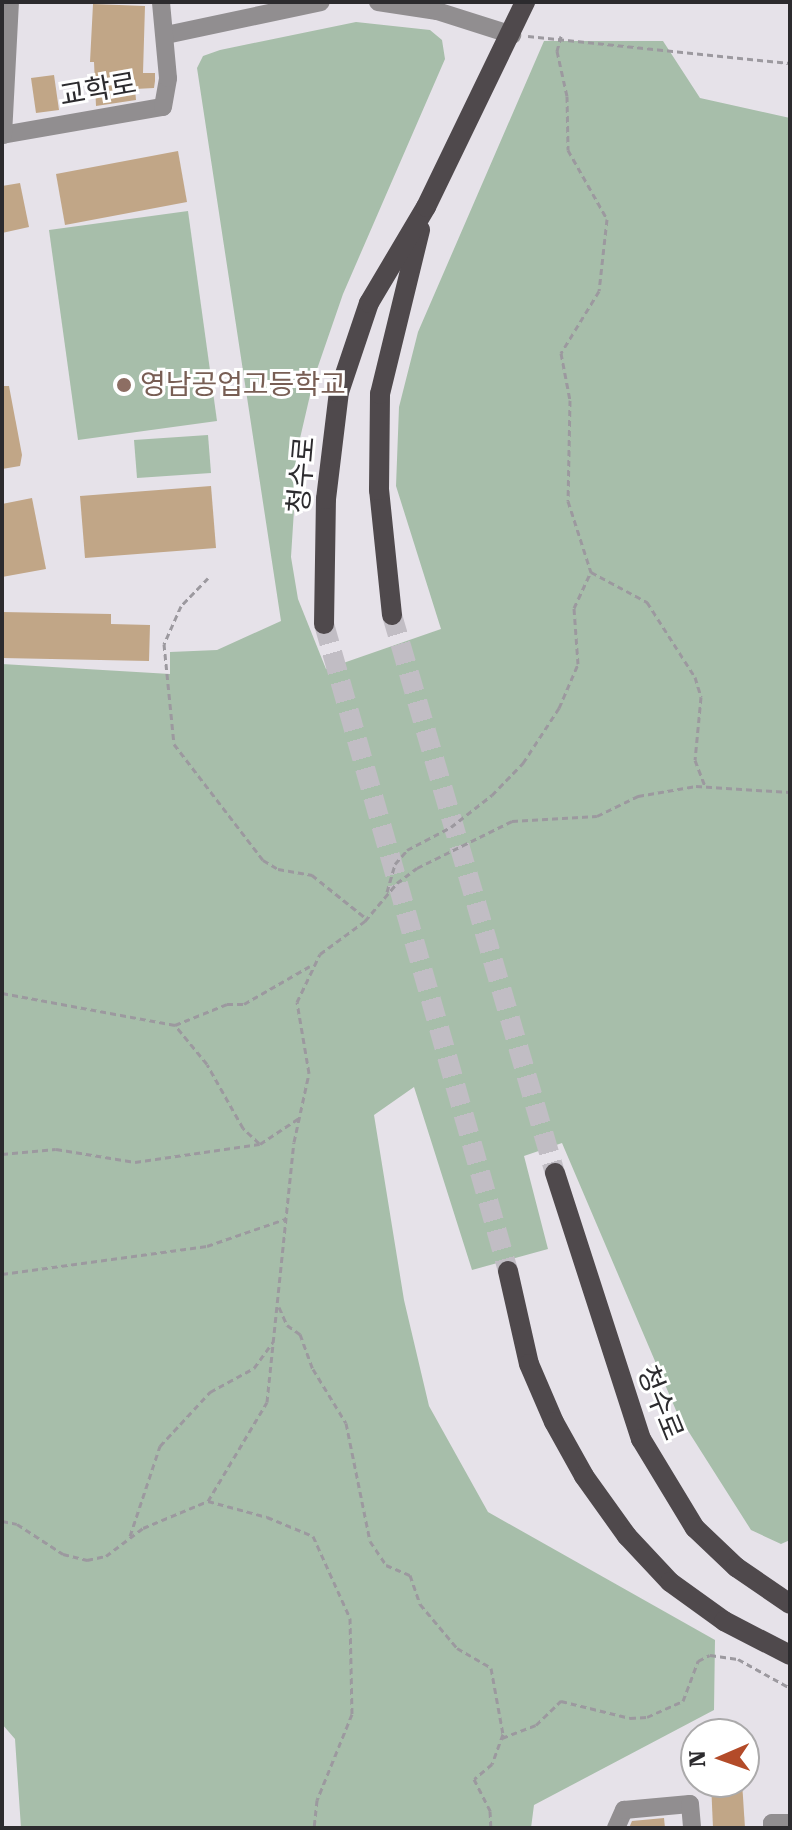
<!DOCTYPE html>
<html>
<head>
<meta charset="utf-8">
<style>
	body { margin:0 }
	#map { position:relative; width:792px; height:1830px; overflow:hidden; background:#e6e2e9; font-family:"Roboto Serif","Noto Sans KR",serif }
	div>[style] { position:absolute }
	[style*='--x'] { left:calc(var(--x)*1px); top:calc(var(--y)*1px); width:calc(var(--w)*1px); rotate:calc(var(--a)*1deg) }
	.green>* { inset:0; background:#a7beaa }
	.building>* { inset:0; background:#c1a687 }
	.major-tunnel>* { height:20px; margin-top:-10px; transform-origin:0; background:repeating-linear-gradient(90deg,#c1bdc4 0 20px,transparent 0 30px) }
	.path>* { height:3px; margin-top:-1.5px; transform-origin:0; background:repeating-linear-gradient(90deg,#9c999f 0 6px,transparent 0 10px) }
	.minor>* { height:18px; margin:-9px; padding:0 9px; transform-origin:9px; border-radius:9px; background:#918e90 }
	.major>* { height:20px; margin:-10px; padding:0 10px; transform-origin:10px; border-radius:10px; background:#4f494c }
	.dots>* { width:22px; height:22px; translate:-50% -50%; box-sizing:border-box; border:4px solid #fff; border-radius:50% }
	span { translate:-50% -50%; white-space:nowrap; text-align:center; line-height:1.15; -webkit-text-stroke:6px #fff; paint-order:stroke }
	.street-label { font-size:28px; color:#2c2b2e }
	.education-label { font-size:28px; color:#785e54 }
	.left { translate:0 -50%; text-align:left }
	.frame { position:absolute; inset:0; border:4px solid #2c2b2e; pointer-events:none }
	.north { position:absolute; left:680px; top:1718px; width:80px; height:80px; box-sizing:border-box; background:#fff; border:2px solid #abaaab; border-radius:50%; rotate:268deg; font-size:22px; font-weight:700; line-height:32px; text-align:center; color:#2c2b2e }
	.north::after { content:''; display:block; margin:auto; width:28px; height:36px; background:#b34b29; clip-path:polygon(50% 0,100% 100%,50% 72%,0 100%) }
</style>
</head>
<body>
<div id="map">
	<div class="green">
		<i style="clip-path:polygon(356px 22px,430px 30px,442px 40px,445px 59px,343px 294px,314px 378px,298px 447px,291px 557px,298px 599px,326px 669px,441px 629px,396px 486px,399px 407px,418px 332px,544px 41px,663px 41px,700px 98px,790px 118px,790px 1540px,781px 1544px,751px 1530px,678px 1415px,562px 1143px,524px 1156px,548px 1249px,472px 1270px,414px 1087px,374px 1115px,404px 1300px,429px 1406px,488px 1512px,715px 1640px,714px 1710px,534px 1805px,531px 1828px,21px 1828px,15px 1739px,2px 1724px,2px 664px,170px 674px,170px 652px,217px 650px,281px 621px,197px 68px,203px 56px,220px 50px)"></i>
		<i style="clip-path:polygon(188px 211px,217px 421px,78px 440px,49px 230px)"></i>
		<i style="clip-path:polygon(208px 435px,211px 473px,137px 478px,134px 440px)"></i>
	</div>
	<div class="building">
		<i style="clip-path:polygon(93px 4px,145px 6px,143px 73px,155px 73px,155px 81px,154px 88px,135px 89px,136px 100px,96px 106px,94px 62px,90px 62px)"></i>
		<i style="clip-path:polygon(54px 75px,59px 110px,36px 113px,31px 78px)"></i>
		<i style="clip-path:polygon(178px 151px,187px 202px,65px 225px,56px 174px)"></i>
		<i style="clip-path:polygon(20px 183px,29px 227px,2px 233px,2px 186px)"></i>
		<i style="clip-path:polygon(2px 386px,9px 386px,22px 455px,20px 466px,2px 469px)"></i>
		<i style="clip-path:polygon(211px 486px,216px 548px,85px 558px,80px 496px)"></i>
		<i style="clip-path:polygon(32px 498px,46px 569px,2px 577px,2px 504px)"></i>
		<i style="clip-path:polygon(2px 612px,111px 614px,111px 624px,150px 625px,149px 661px,2px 658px)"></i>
		<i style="clip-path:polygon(711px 1782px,742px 1782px,745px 1828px,713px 1828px)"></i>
		<i style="clip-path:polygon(664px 1818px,665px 1828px,629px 1828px,632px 1821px)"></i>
	</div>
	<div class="major-tunnel">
		<i style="--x:392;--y:615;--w:581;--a:73.72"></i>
		<i style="--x:324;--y:624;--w:673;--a:74.12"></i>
	</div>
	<div class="path">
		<i style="--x:528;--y:36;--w:263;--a:5.9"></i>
		<i style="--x:561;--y:36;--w:16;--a:105"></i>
		<i style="--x:557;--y:51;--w:46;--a:77.5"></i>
		<i style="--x:567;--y:96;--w:54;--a:88.9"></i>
		<i style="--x:568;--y:150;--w:79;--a:60.5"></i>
		<i style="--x:607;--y:219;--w:72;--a:96.3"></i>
		<i style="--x:599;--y:291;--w:73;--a:121.5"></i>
		<i style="--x:561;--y:353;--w:48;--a:79.2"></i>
		<i style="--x:570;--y:400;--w:101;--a:91.1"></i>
		<i style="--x:568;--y:501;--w:75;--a:72.1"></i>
		<i style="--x:591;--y:572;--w:64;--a:28.2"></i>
		<i style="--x:647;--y:602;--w:89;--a:57.4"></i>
		<i style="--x:695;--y:677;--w:21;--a:73"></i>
		<i style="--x:701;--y:697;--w:63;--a:95.4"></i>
		<i style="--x:695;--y:760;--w:28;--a:69"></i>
		<i style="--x:208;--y:578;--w:39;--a:134"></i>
		<i style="--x:181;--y:606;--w:42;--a:114.1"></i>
		<i style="--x:164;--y:644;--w:100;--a:84.3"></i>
		<i style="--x:174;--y:744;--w:146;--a:52.5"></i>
		<i style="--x:263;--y:860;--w:17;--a:31"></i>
		<i style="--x:278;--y:869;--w:35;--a:10"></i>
		<i style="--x:312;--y:875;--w:70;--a:38.7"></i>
		<i style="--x:387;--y:892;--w:29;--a:-74"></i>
		<i style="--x:395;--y:864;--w:18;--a:-49"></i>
		<i style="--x:407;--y:850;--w:50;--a:-27.6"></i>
		<i style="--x:451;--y:827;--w:52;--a:-38"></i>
		<i style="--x:492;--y:795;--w:45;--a:-45.9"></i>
		<i style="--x:523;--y:763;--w:66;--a:-56.8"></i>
		<i style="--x:559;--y:708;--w:48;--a:-66.6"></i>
		<i style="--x:578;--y:664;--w:56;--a:-94.1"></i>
		<i style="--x:574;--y:608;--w:40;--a:-65"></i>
		<i style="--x:2;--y:993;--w:176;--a:10.5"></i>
		<i style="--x:259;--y:1143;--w:22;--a:-137"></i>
		<i style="--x:243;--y:1128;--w:73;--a:-119.4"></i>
		<i style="--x:207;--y:1064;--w:50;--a:-129.4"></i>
		<i style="--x:175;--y:1025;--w:56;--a:-22"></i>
		<i style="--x:227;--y:1004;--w:17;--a:0"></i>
		<i style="--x:244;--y:1004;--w:76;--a:-29.9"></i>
		<i style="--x:2;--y:1154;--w:54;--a:-5.3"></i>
		<i style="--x:56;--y:1149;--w:80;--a:9.3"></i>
		<i style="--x:135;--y:1162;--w:126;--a:-8.2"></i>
		<i style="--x:260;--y:1144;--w:47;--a:-33.7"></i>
		<i style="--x:2;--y:1274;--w:207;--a:-7.8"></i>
		<i style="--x:207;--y:1246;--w:83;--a:-19.1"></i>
		<i style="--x:279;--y:1307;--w:20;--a:66"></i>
		<i style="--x:287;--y:1325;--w:16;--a:35"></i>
		<i style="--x:300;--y:1334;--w:37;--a:70"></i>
		<i style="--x:313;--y:1369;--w:63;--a:58.6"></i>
		<i style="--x:346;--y:1423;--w:120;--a:78.5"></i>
		<i style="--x:370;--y:1541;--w:29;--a:56"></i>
		<i style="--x:386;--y:1565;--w:26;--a:23"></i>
		<i style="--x:410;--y:1575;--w:31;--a:71"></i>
		<i style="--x:420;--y:1604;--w:57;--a:49.9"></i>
		<i style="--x:457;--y:1648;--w:39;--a:30"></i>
		<i style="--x:491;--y:1668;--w:67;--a:79.7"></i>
		<i style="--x:503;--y:1734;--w:32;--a:110"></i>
		<i style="--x:492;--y:1764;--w:23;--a:140"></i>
		<i style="--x:474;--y:1779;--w:36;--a:63"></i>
		<i style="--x:490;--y:1811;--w:17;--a:87"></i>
		<i style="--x:208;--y:1501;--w:61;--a:15.2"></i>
		<i style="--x:267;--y:1517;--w:50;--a:22.4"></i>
		<i style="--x:313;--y:1536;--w:90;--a:65.7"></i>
		<i style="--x:350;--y:1618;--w:96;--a:88.8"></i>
		<i style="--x:352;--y:1714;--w:93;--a:112.1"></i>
		<i style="--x:317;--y:1800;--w:28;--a:96"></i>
		<i style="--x:2;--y:1521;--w:15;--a:11"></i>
		<i style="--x:17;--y:1524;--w:55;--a:33.1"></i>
		<i style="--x:63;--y:1554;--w:25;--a:14"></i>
		<i style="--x:87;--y:1560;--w:19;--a:-12"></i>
		<i style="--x:106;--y:1556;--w:46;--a:-37.1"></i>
		<i style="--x:143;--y:1528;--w:70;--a:-22.6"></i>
		<i style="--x:208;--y:1501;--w:115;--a:-59.2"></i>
		<i style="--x:267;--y:1402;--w:261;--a:-84.1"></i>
		<i style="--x:294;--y:1142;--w:71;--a:-77.7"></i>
		<i style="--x:309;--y:1073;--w:72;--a:-99.6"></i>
		<i style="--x:297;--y:1002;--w:53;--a:-64.4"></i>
		<i style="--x:320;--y:954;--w:56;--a:-36.3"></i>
		<i style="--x:365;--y:921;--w:50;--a:-49.9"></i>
		<i style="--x:397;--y:883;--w:25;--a:-37"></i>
		<i style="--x:417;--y:868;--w:106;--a:-26.3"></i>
		<i style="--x:512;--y:821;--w:85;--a:-3.4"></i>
		<i style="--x:597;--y:816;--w:46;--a:-26"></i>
		<i style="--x:638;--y:796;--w:59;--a:-9.8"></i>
		<i style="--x:696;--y:786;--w:94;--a:3.7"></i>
		<i style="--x:130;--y:1536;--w:95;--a:-71.6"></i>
		<i style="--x:160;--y:1446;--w:74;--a:-47.2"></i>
		<i style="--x:210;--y:1392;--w:50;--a:-28.6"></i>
		<i style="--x:254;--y:1368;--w:32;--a:-54"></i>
		<i style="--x:502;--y:1738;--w:36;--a:-21"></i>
		<i style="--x:536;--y:1725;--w:35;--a:-44"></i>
		<i style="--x:561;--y:1701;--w:71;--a:13.8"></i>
		<i style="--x:630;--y:1718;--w:17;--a:-3"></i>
		<i style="--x:647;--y:1717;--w:39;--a:-24"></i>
		<i style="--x:683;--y:1701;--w:43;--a:-69.4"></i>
		<i style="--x:698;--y:1661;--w:13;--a:-27"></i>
		<i style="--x:710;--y:1655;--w:28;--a:8"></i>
		<i style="--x:738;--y:1659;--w:60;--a:29.1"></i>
	</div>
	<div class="minor">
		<i style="--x:378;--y:2;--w:60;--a:8.7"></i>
		<i style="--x:437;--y:11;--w:79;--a:17.7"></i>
		<i style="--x:166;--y:35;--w:158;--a:-12"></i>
		<i style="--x:2;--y:135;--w:163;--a:-9.9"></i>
		<i style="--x:163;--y:107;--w:29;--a:-80"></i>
		<i style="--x:168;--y:78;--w:76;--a:-95.3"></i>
		<i style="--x:3;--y:135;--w:133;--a:-87"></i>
		<i style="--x:616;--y:1828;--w:20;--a:-66"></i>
		<i style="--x:624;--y:1810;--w:66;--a:-5.2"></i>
		<i style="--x:690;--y:1804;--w:24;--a:85"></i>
		<i style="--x:772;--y:1828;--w:5;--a:-90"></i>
		<i style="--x:772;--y:1823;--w:18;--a:0"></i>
	</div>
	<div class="major">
		<i style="--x:392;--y:615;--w:126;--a:-95.9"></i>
		<i style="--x:379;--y:490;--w:96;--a:-89.4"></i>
		<i style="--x:380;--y:394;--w:169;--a:-76.3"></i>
		<i style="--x:324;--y:624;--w:125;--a:-89.1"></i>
		<i style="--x:326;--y:499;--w:108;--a:-83.1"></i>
		<i style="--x:339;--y:392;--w:94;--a:-71.4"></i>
		<i style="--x:369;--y:303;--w:112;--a:-59.3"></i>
		<i style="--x:426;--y:207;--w:228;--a:-64.2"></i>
		<i style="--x:555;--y:1173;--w:280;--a:72.1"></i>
		<i style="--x:641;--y:1439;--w:104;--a:58.8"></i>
		<i style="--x:695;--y:1528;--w:57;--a:43.6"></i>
		<i style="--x:736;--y:1567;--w:65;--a:34.4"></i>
		<i style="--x:508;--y:1271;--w:95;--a:77.3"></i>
		<i style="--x:529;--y:1364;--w:63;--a:66.7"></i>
		<i style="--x:554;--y:1422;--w:62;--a:60.9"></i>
		<i style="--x:584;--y:1476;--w:74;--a:54.4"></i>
		<i style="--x:627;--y:1536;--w:63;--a:46.9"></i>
		<i style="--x:670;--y:1582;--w:67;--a:35.8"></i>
		<i style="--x:724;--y:1621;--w:74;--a:27.3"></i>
	</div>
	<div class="dots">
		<i style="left:124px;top:385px;background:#8d6e63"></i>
	</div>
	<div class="street-label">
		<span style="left:98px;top:90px;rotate:-10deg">교학로</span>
		<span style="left:302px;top:475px;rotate:-85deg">청수로</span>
		<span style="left:660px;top:1403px;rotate:68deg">청수로</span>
	</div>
	<div class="education-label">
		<span class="left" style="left:140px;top:385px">영남공업고등학교</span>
	</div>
	<div class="frame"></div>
	<div class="north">N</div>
</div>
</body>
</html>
